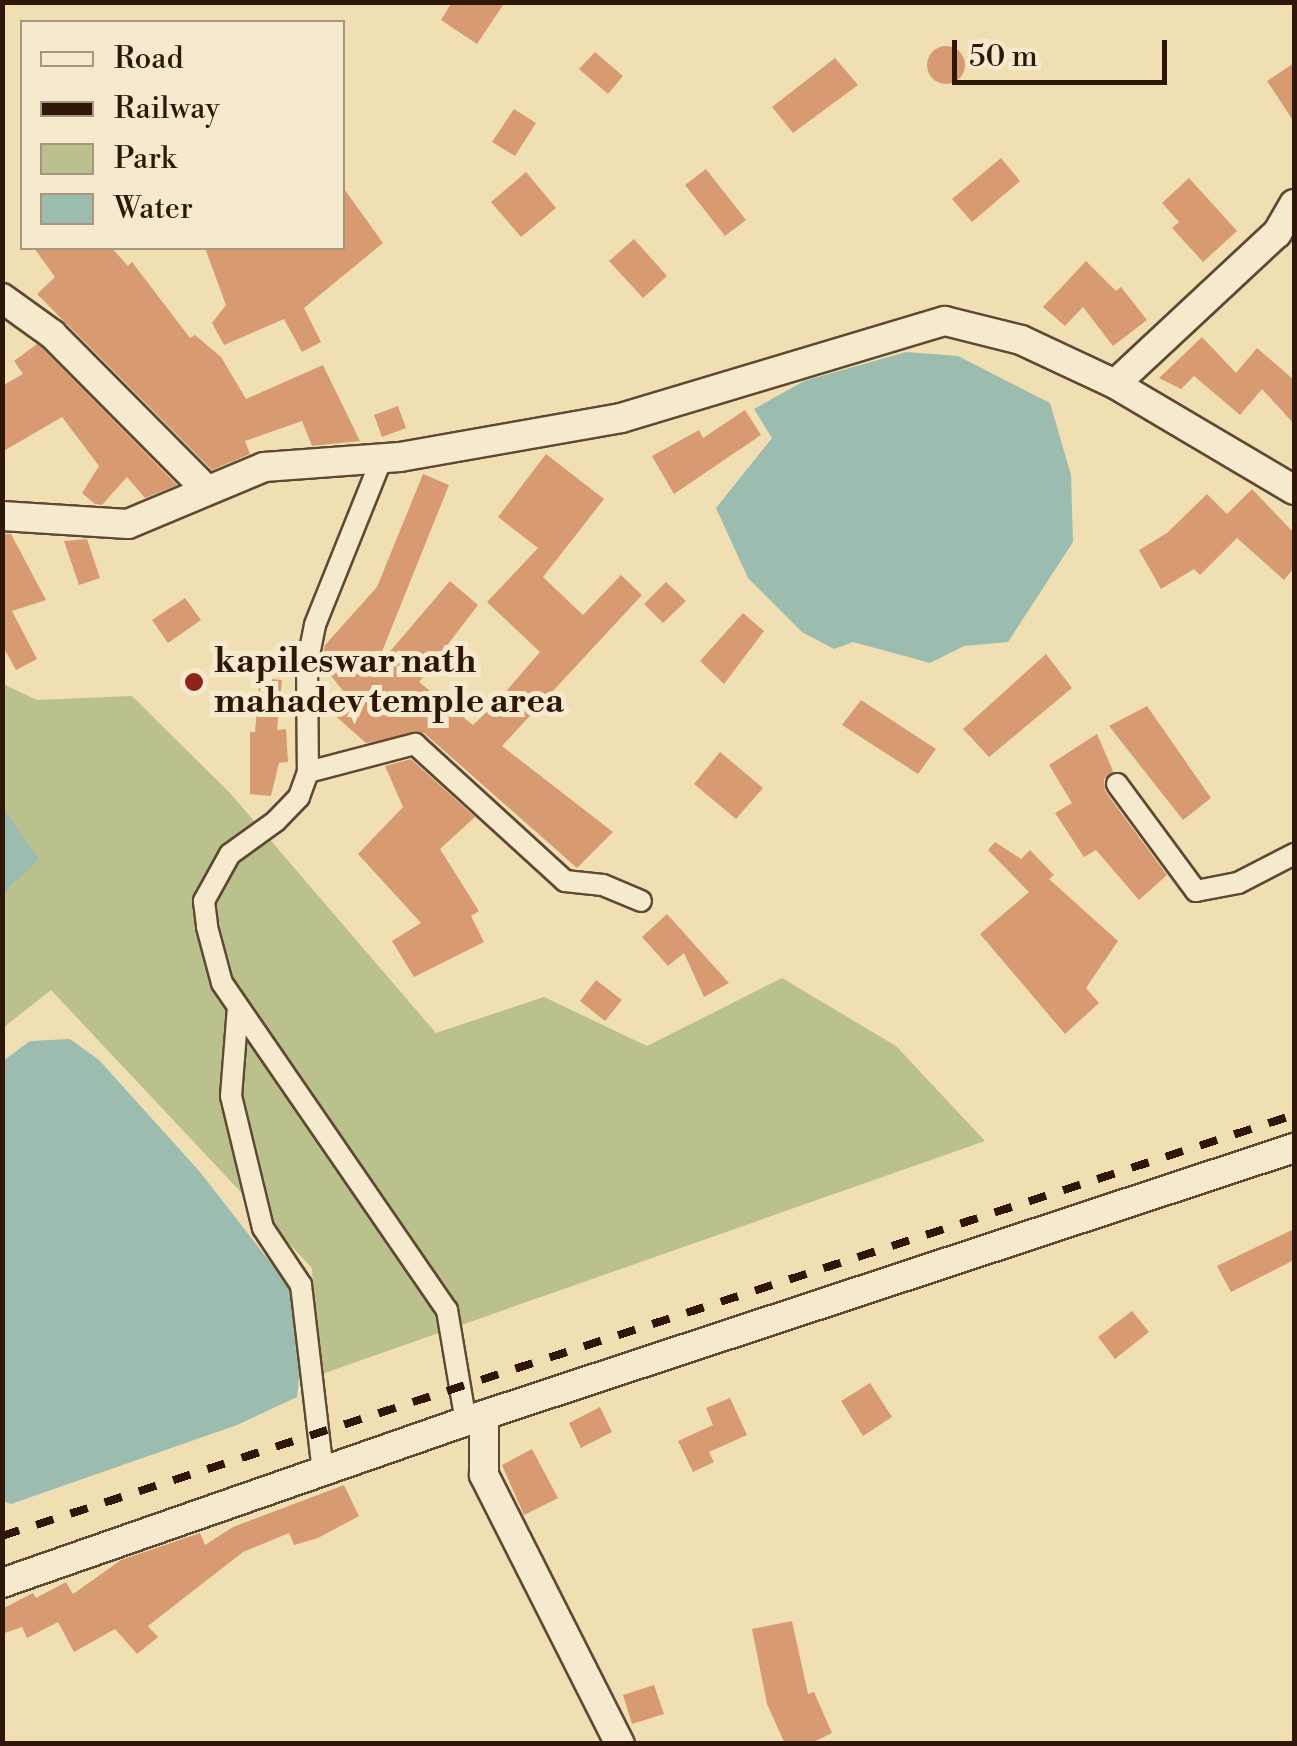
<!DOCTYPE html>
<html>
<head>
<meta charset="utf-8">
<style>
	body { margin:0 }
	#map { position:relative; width:1297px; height:1746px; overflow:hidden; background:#f1dfb4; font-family:"Libre Bodoni",serif }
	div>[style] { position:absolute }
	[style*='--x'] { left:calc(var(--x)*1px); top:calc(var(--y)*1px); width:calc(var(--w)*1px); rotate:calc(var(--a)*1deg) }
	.green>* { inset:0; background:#bbc18c }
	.water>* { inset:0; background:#9bbcaf }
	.building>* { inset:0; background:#d89b71 }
	.round { border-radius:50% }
	.roads { filter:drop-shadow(2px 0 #5f4933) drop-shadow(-2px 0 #5f4933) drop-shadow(0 2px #5f4933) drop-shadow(0 -2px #5f4933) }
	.pedestrian>* { height:20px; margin:-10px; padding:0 10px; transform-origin:10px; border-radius:10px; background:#f6eace }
	.minor>* { height:28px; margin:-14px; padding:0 14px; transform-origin:14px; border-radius:14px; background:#f6eace }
	.rail>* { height:8px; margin-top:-4px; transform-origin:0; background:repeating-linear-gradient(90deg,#2e1708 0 18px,transparent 0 36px) }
	.dots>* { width:28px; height:28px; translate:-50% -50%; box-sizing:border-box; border:5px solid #f6eace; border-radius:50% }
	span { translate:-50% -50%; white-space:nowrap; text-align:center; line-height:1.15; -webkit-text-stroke:10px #f6eace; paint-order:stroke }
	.poi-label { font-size:35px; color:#2e1708; font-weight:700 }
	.left { translate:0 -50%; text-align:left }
	.frame { position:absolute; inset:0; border:5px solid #2e1708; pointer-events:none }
	.legend { position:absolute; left:20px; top:20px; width:325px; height:230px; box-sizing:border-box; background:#f6eace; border:2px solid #a6967f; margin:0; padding:12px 18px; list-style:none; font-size:30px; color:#2e1708 }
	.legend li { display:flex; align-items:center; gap:20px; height:50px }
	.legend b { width:50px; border:2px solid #a6967f }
	.scale { position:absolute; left:952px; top:40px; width:215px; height:45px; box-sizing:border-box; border:5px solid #2e1708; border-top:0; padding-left:12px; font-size:30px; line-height:35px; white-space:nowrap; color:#2e1708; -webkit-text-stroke:8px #f6eace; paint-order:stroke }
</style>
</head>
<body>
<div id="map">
	<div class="green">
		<i style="clip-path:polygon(3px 684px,37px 700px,132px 696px,230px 793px,436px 1033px,544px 997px,647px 1046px,782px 978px,896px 1046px,985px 1141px,319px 1375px,312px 1268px,51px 990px,3px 1028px)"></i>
	</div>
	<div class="water">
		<i style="clip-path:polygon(906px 352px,958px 356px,1050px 403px,1071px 475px,1073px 542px,1008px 642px,964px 646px,930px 663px,853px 642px,834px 649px,802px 632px,748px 578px,716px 508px,772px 438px,754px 409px,804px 381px)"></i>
		<i style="clip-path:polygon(2px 806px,39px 859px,3px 893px,2px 893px)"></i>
		<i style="clip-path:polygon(70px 1039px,99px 1060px,200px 1172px,295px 1294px,304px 1337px,297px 1397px,237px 1425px,11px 1504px,3px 1501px,3px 1061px,30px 1041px)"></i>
	</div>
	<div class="building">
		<i style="clip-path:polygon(452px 2px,505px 2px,477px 44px,441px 20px)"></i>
		<i class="round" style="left:927px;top:46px;width:38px;height:38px"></i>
		<i style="clip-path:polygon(595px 52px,623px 76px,608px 94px,579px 69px)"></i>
		<i style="clip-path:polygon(835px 58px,858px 85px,793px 133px,772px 107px)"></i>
		<i style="clip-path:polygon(1294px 63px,1294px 122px,1267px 81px)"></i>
		<i style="clip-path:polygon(514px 109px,536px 123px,515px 156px,492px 142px)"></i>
		<i style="clip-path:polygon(1001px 158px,1020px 181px,972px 222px,952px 199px)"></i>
		<i style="clip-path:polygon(706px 169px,746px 220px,725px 236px,685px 185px)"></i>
		<i style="clip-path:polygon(526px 172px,556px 208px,521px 237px,491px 202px)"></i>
		<i style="clip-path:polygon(1189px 178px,1237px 231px,1203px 262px,1172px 228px,1179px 222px,1162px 203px)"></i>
		<i style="clip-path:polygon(342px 186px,383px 243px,304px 308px,321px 342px,302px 352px,284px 319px,224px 345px,212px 323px,226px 305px,205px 248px,342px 248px)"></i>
		<i style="clip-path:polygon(634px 239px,667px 276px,643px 298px,609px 261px)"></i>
		<i style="clip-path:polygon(34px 248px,112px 248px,128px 266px,132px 262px,190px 338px,195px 335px,221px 357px,246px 399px,323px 365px,360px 441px,312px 446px,302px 421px,245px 441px,250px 454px,212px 470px,37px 294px,55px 277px)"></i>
		<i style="clip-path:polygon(1086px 261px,1116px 291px,1121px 287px,1147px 320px,1113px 346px,1083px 307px,1065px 326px,1043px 307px)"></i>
		<i style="clip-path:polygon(1202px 337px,1236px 373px,1257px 348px,1294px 380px,1294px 424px,1262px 389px,1240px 415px,1194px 376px,1181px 389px,1159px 378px)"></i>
		<i style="clip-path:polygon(37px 344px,41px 347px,177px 485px,145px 498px,127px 477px,102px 505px,95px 504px,82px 493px,99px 466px,62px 417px,2px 452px,2px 386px,23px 374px,14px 361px)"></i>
		<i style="clip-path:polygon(398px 406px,406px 428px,382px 437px,374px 415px)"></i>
		<i style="clip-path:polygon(745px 410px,761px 435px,674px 494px,652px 456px,699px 430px,703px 438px)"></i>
		<i style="clip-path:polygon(546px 454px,604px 499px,543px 577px,583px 615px,621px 575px,642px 595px,502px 746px,613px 832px,577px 868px,424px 733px,366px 743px,332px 713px,347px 696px,321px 663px,325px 645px,377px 587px,423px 474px,449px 485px,375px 669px,450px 581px,478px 605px,419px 682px,473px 725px,496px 703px,540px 652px,487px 602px,538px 548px,498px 517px)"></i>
		<i style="clip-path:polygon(1252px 489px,1294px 533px,1294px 568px,1284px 580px,1237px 538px,1200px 575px,1194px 569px,1161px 589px,1139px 550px,1167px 533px,1207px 494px,1227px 514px)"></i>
		<i style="clip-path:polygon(2px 534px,11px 534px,46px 600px,12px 611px,37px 659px,16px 670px,2px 645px)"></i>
		<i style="clip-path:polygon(87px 539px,100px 578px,79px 585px,64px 541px)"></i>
		<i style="clip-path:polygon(666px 582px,686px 601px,663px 623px,644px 604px)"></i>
		<i style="clip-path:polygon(185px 598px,201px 620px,168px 643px,152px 620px)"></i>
		<i style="clip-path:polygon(743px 613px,764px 631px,724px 684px,700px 661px)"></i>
		<i style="clip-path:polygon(1046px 654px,1072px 688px,989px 757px,963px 729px)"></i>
		<i style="clip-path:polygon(260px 678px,282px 680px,277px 730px,286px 729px,288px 762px,279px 763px,271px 796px,250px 794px,250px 732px,255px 732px)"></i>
		<i style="clip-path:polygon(861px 700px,936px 749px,918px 774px,842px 725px)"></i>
		<i style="clip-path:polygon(1147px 706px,1211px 798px,1183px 820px,1109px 726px)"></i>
		<i style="clip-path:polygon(1097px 734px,1113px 771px,1104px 779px,1105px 791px,1167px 875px,1139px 900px,1096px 850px,1084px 857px,1055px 813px,1072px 803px,1049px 765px)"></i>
		<i style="clip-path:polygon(720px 752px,763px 788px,736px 819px,694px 784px)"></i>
		<i style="clip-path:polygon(411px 759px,475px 817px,440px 849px,479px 911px,471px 916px,484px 942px,414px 977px,392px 941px,421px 923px,358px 854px,403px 807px,385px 766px)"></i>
		<i style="clip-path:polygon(995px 842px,1021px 859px,1030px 850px,1054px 875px,1049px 879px,1118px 941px,1086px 988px,1099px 1003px,1065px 1034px,980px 934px,1029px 892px,988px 850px)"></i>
		<i style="clip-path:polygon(667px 914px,694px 944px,729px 983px,704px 997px,684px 953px,668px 966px,642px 937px)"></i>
		<i style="clip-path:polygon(596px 980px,622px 1000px,605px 1021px,580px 1001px)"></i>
		<i style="clip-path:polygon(1294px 1229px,1294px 1260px,1231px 1292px,1217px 1266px)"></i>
		<i style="clip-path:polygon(1132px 1311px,1149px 1332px,1115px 1359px,1098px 1337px)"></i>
		<i style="clip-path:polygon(870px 1383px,892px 1417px,863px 1436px,841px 1401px)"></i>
		<i style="clip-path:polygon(730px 1398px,747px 1435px,709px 1452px,714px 1462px,693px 1472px,678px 1441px,713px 1425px,706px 1408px)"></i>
		<i style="clip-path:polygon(600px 1407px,612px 1432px,581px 1448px,569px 1423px)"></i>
		<i style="clip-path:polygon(532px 1449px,558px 1498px,524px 1515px,502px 1465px)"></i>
		<i style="clip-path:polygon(344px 1485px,359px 1516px,318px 1538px,294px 1545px,289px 1533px,243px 1552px,148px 1626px,158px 1637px,137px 1654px,115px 1629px,74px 1652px,58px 1622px,27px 1638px,22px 1627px,2px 1634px,2px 1609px,33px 1593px,36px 1598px,66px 1582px,73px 1594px,121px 1560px,200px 1533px,205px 1545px,233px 1527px)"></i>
		<i style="clip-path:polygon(792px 1621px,808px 1694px,814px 1692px,832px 1733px,809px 1744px,785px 1744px,767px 1704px,752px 1629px)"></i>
		<i style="clip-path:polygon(654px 1685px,664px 1714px,632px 1724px,623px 1695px)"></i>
	</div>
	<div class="roads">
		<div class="pedestrian">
			<i style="--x:382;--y:458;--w:180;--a:111.9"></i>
			<i style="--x:315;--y:625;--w:41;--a:101.3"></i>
			<i style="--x:307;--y:665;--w:107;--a:89.5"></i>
			<i style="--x:308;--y:772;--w:111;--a:-14.7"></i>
			<i style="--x:415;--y:744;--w:203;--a:42.4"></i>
			<i style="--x:565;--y:881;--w:38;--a:6"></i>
			<i style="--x:603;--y:885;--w:41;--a:22.8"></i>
			<i style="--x:308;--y:772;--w:27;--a:110"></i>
			<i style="--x:299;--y:797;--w:33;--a:134"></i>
			<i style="--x:276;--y:821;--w:57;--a:144.3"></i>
			<i style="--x:230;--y:854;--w:54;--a:119"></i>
			<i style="--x:204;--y:901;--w:26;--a:83"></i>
			<i style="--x:207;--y:927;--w:58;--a:75"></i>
			<i style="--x:222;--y:983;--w:397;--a:55.5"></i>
			<i style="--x:447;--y:1310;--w:114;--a:80.4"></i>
			<i style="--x:1117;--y:784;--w:133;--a:53.6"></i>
			<i style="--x:1196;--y:891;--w:43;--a:-10.8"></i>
			<i style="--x:1238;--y:883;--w:63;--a:-27.4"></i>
			<i style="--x:238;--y:1007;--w:89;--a:94.5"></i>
			<i style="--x:231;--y:1096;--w:136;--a:76.4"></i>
			<i style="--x:263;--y:1228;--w:69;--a:56.3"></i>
			<i style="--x:301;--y:1285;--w:187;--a:83.3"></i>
		</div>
		<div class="minor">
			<i style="--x:1294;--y:204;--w:34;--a:120"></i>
			<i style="--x:1277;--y:233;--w:221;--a:137"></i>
			<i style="--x:1115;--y:384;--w:208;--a:30.6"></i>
			<i style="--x:2;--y:298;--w:62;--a:35.8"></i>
			<i style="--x:52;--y:334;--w:220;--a:45.2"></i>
			<i style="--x:2;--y:516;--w:126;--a:3.6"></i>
			<i style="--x:128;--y:524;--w:147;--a:-22.7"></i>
			<i style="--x:264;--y:467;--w:136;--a:-4.2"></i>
			<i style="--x:400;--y:457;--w:224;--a:-10"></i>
			<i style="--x:621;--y:418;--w:338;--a:-16.7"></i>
			<i style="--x:945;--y:321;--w:78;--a:14"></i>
			<i style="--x:1021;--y:340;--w:104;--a:25.1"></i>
			<i style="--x:484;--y:1415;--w:60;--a:90"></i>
			<i style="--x:484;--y:1475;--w:301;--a:63.2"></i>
			<i style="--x:2;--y:1583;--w:510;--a:-19.22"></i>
			<i style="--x:484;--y:1415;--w:853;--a:-18.24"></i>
		</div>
	</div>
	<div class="rail">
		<i style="--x:2;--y:1536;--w:1359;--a:-18.05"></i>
	</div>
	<div class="dots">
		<i style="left:194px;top:682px;background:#8f2418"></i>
	</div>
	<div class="poi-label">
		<span class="left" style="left:214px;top:682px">kapileswar nath<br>mahadev temple area</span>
	</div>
	<div class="frame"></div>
	<ul class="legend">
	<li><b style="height:12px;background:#f6eace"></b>Road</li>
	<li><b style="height:12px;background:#2e1708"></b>Railway</li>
	<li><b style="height:28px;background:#bbc18c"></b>Park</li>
	<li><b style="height:28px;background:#9bbcaf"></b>Water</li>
	</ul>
	<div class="scale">50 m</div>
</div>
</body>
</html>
